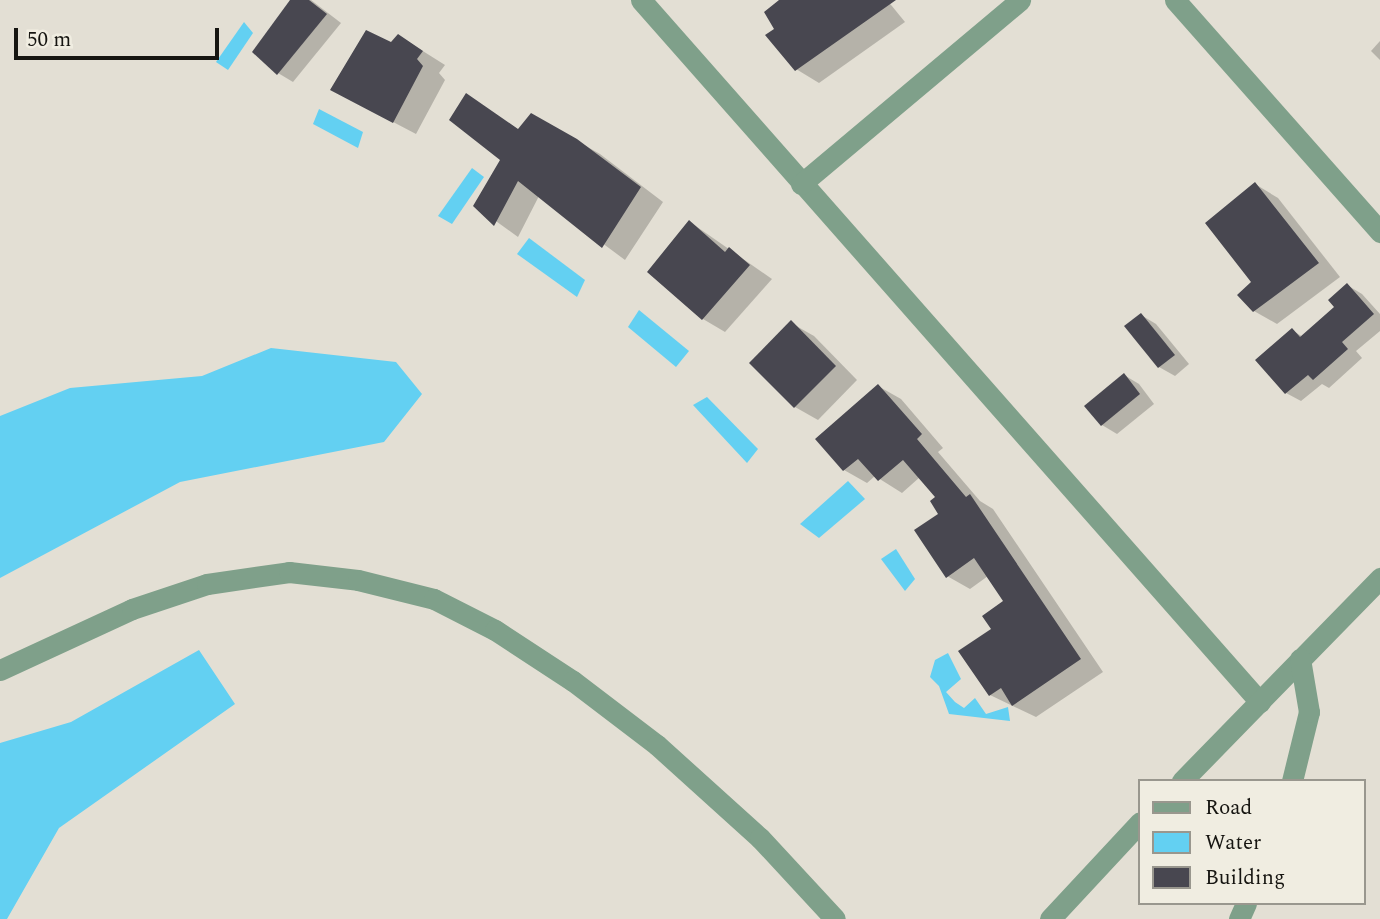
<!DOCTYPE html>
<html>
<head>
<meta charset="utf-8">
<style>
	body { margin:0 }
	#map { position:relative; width:1380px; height:919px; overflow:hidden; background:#e3dfd4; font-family:Spectral,serif }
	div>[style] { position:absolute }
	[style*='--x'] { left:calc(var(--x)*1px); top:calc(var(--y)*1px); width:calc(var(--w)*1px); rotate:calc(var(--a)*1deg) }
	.water>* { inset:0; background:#63d0f2 }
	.shadow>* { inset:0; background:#0003 }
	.building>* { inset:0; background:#484750 }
	.minor>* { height:21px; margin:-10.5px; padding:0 10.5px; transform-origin:10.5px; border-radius:10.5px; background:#7fa08a }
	span { translate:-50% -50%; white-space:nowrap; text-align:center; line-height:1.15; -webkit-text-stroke:7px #f0ede1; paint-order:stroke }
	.legend { position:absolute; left:1138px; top:779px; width:228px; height:126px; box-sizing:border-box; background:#f0ede1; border:2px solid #99978e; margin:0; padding:9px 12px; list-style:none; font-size:21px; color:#161511 }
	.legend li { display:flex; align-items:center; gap:14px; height:35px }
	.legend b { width:35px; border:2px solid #99978e }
	.scale { position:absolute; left:14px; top:28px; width:205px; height:32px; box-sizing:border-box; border:4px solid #161511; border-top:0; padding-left:9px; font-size:21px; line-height:24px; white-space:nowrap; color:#161511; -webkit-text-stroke:5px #f0ede1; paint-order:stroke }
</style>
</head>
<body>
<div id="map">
	<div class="water">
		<i style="clip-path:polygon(244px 22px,253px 33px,228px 70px,216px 62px)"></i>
		<i style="clip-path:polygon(319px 109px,363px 132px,358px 148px,313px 124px)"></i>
		<i style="clip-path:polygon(472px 168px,484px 177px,452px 224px,438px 216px)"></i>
		<i style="clip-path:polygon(529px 238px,585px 280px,577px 297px,517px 254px)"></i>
		<i style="clip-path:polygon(639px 310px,689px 351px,676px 367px,628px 327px)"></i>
		<i style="clip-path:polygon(271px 348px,396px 362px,422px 394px,384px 442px,180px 482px,0 578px,0 416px,70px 388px,202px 376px)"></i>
		<i style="clip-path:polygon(707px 397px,758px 449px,747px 463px,693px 405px)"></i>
		<i style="clip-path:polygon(848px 481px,865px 499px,819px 538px,800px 524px)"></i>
		<i style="clip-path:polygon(896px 549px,915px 579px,905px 591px,881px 559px)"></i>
		<i style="clip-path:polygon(199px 650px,235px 704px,59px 828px,7px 919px,0 919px,0 743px,71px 722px)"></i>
		<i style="clip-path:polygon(948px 653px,961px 679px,946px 692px,955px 702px,964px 708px,975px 698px,986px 714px,1008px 707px,1010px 721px,949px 714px,939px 686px,930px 677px,935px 660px)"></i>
	</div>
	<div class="shadow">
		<i style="clip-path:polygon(292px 0,311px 0,341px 23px,293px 82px,278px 73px)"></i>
		<i style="clip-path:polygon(781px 0,887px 0,905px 22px,819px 83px,796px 69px,777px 30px)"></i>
		<i style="clip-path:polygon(399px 36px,445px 65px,439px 73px,445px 80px,416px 134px,355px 102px)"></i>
		<i style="clip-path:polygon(1380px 41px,1380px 60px,1371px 51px)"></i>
		<i style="clip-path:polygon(466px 96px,519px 130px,531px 115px,600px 154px,663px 202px,625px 260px,539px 196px,518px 237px,475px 206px,503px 159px)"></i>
		<i style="clip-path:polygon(1255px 184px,1278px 198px,1340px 277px,1277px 324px,1254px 311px)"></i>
		<i style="clip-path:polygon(690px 222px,772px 279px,725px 332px,703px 319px)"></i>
		<i style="clip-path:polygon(1347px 285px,1362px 294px,1380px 314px,1380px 331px,1356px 351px,1362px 358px,1329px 388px,1322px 384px,1301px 401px,1286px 393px,1292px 330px,1303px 337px,1337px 307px)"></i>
		<i style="clip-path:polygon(1141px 315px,1156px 324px,1189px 364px,1175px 376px,1159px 367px,1127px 327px)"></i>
		<i style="clip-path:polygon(791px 323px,814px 336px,857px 380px,818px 420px,795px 407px)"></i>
		<i style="clip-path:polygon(1124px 375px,1139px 384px,1154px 404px,1117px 434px,1102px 425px)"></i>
		<i style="clip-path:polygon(878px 386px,901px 399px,943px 448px,938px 452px,980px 501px,993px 509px,1103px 672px,1036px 717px,990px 695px,993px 629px,1006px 602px,988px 576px,970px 589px,947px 576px,938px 498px,920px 477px,902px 493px,875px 476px,867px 483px,844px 470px,817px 439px)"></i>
	</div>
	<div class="building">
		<i style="clip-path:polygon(290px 0,309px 0,327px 14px,277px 75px,252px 52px)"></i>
		<i style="clip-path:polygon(779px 0,896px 0,795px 71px,765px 35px,774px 29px,764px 12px)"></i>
		<i style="clip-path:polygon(366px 30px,391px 42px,398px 34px,423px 51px,417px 59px,423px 66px,393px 123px,330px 90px)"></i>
		<i style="clip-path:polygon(466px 93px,518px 129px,531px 113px,577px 139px,641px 187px,602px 248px,518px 181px,494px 226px,473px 206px,500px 160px,449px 120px)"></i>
		<i style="clip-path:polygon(1255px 182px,1319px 263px,1253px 312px,1237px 295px,1251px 282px,1205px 223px)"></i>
		<i style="clip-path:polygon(689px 220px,725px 252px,729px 247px,750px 265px,702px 320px,647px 272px)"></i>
		<i style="clip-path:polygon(1347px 283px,1374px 314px,1342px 342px,1348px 349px,1313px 380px,1308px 375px,1285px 394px,1255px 360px,1292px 328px,1300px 337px,1334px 307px,1328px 300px)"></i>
		<i style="clip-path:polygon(1141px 313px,1175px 355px,1158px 368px,1124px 326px)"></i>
		<i style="clip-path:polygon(791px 320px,836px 366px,794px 408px,749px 363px)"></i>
		<i style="clip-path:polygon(1124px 373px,1140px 394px,1101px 426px,1084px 406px)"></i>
		<i style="clip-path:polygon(878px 384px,922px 434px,917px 439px,966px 497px,970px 494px,1081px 659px,1012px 706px,1001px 688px,989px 696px,958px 651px,991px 629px,982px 616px,1003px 601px,974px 558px,946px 578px,914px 530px,938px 514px,930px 501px,935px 497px,903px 460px,878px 481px,858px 459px,843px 471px,815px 439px)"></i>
	</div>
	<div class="minor">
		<i style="--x:641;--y:0;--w:936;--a:48.6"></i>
		<i style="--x:1175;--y:0;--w:310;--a:48.5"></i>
		<i style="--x:801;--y:184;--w:286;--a:-40"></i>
		<i style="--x:0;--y:670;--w:145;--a:-24.8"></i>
		<i style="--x:132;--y:609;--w:79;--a:-18.4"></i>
		<i style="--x:207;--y:584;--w:83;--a:-8.3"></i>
		<i style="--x:289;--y:572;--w:69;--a:6.6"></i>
		<i style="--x:358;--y:580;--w:78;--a:14"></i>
		<i style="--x:434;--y:599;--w:68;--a:26.9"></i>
		<i style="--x:495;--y:630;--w:93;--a:33.2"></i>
		<i style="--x:573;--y:681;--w:106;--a:37.3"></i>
		<i style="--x:657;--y:745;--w:139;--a:42.1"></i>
		<i style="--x:760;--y:838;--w:110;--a:47.2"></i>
		<i style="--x:1182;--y:781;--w:284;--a:-45.7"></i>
		<i style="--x:1292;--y:781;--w:71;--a:-76.2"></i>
		<i style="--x:1309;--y:712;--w:54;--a:-99.6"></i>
		<i style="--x:1050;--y:919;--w:132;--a:-47.1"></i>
		<i style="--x:1239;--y:919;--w:17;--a:-66"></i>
	</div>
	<ul class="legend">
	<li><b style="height:9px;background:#7fa08a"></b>Road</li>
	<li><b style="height:19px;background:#63d0f2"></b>Water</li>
	<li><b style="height:19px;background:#484750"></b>Building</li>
	</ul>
	<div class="scale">50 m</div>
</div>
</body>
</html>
